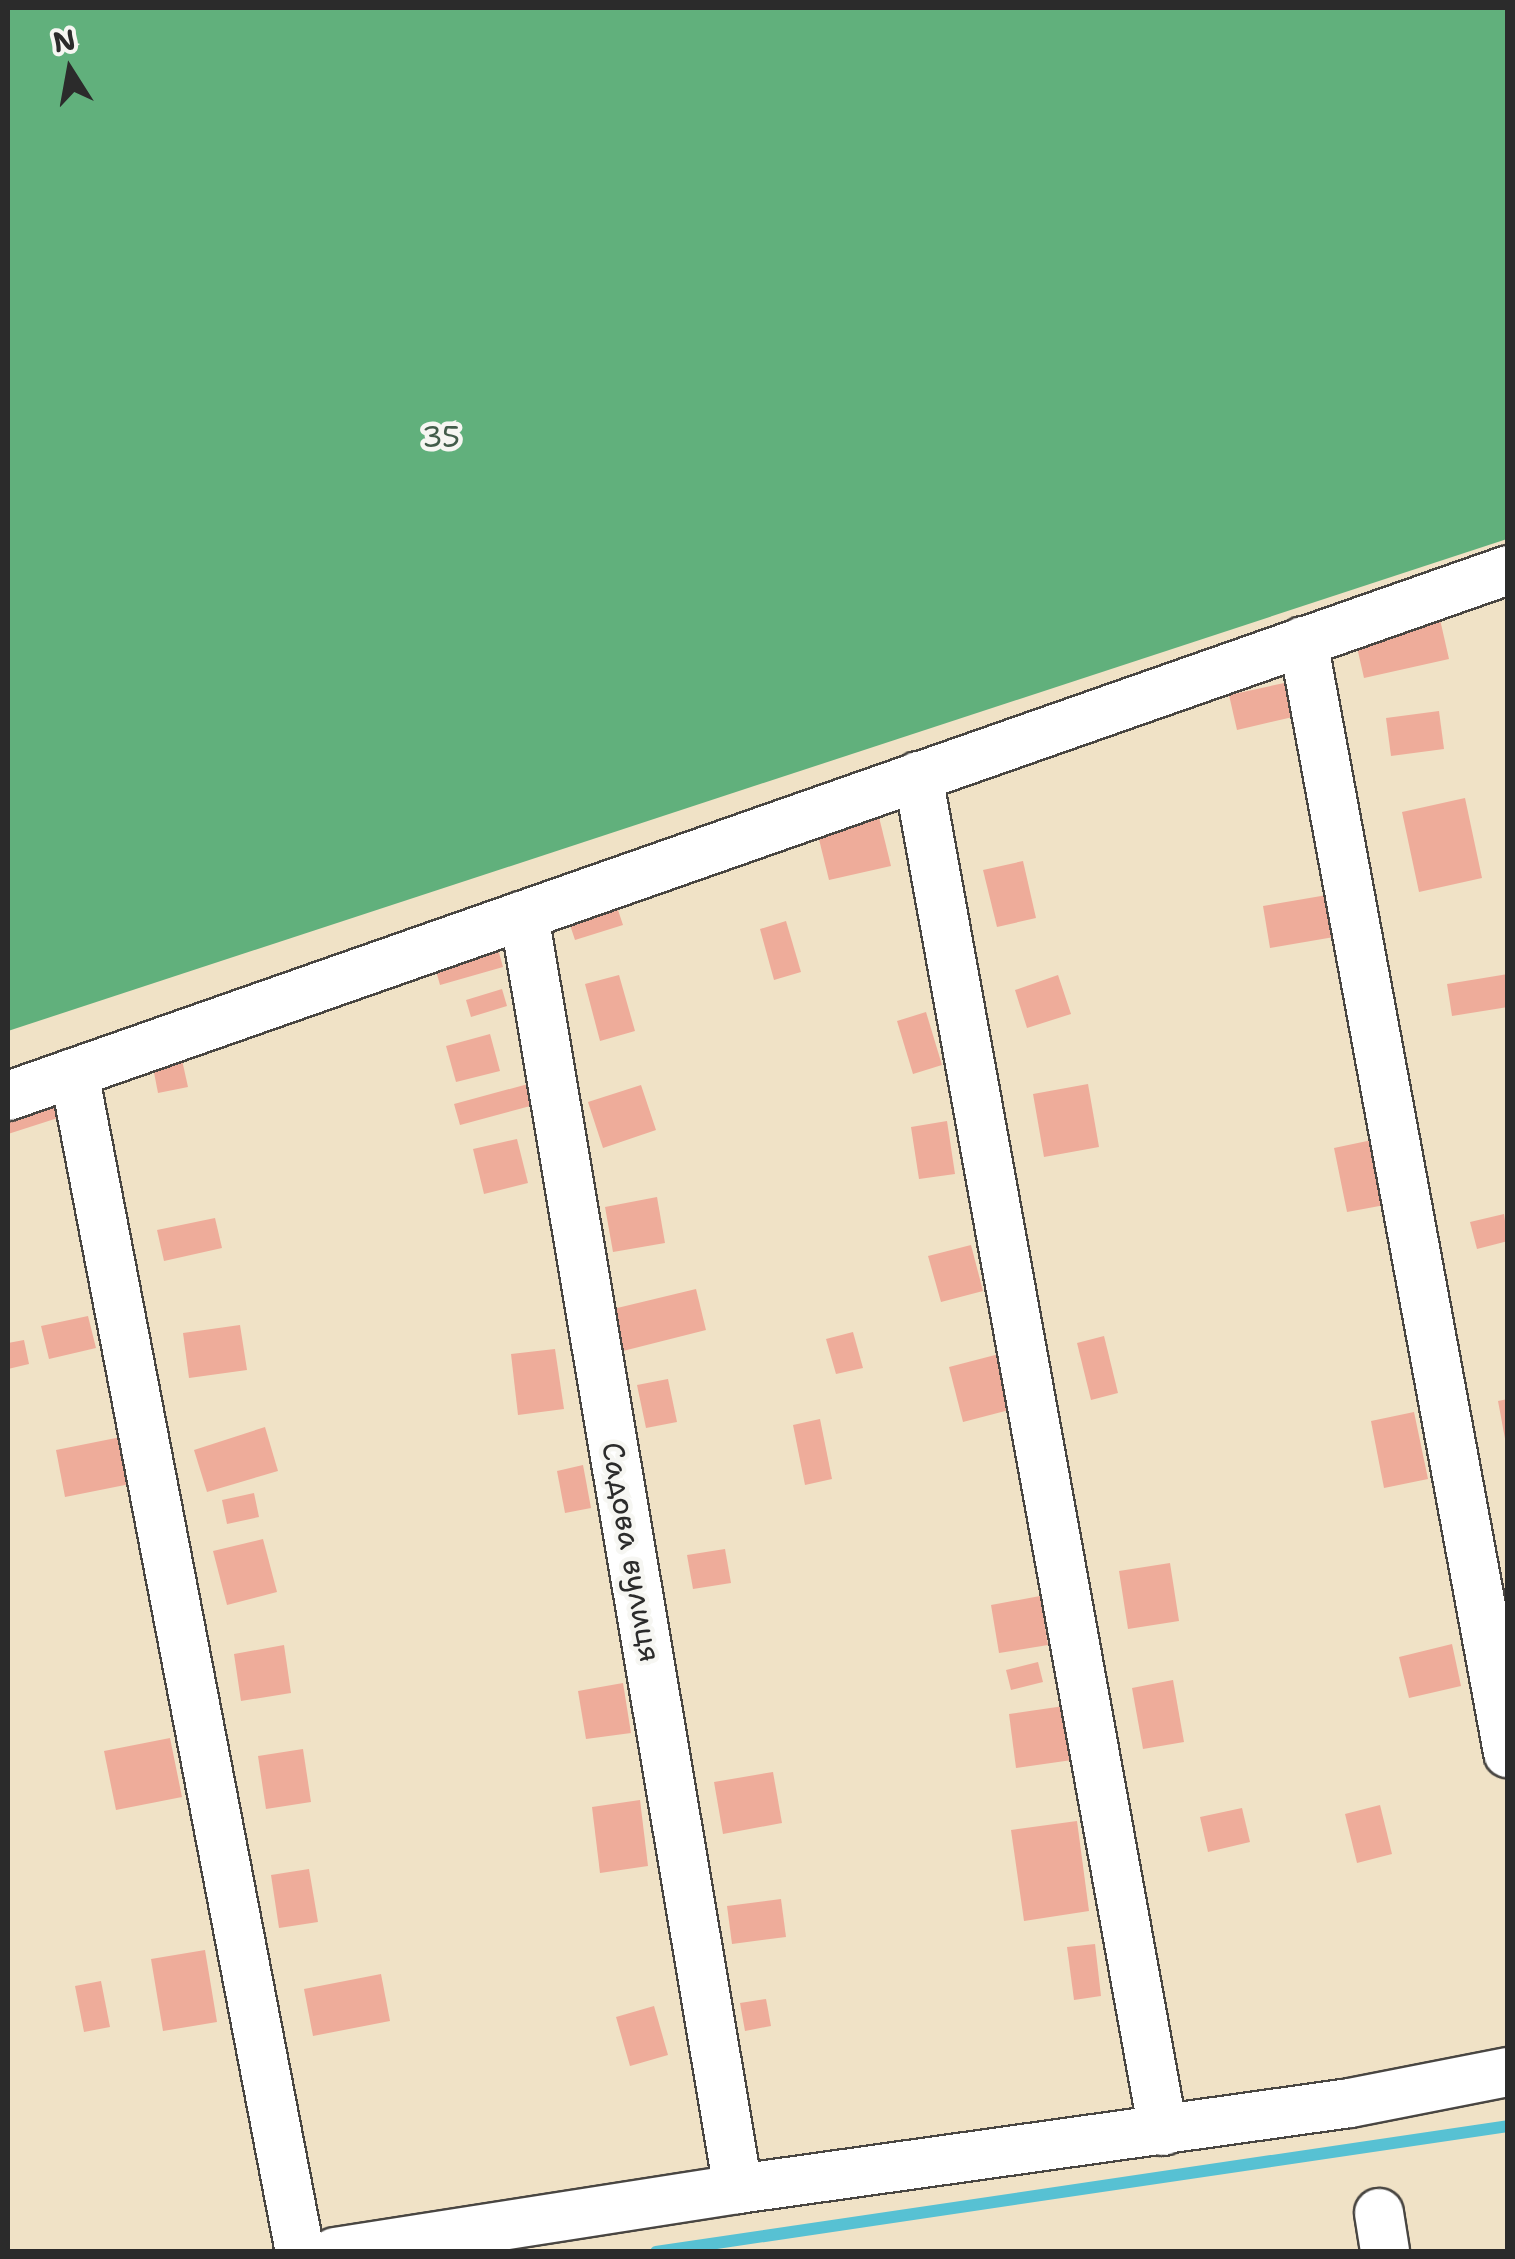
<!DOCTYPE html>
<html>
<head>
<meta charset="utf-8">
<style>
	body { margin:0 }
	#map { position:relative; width:1515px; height:2259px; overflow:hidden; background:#f0e2c6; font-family:"Shantell Sans",sans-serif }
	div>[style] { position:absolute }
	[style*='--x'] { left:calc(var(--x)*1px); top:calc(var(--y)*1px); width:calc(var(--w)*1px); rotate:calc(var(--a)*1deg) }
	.forest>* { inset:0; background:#61b07c }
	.stream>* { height:12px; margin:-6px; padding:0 6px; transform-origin:6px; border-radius:6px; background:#57c1d3 }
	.building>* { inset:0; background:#eeac9a }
	.roads { filter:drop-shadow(2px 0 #494642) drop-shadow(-2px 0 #494642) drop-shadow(0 2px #494642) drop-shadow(0 -2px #494642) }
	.minor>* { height:48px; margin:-24px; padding:0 24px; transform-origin:24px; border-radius:24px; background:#fff }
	span { translate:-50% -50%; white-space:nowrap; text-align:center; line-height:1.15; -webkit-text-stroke:9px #f6f6f2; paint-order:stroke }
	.park-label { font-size:30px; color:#425c4a }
	.street-label { font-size:30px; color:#2b2b2b }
	.frame { position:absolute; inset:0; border:10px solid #2b2b2b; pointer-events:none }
	.north { position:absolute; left:20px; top:20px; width:100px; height:100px; -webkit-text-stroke:8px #f6f6f2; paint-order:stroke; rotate:349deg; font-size:28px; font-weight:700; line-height:40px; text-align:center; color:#2b2b2b }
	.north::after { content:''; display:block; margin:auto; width:35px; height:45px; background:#2b2b2b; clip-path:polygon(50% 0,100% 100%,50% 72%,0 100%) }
</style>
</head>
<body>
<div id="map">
	<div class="forest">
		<i style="clip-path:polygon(8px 8px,1507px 8px,1507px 539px,8px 1031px)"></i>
	</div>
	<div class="stream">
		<i style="--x:656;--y:2252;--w:861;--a:-8.41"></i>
	</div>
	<div class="building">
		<i style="clip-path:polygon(1439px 615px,1449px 659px,1364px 678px,1354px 634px)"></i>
		<i style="clip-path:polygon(1289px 682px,1297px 716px,1237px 730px,1229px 695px)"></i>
		<i style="clip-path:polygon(1439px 711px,1444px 749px,1391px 756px,1386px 718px)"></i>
		<i style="clip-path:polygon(1465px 798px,1482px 878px,1419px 892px,1402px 812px)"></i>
		<i style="clip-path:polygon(878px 813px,891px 866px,829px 880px,816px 827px)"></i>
		<i style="clip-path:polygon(1023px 861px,1036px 918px,997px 927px,983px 870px)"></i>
		<i style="clip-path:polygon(613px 895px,623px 925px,575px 940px,565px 910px)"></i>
		<i style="clip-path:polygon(1327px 895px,1334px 937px,1270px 948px,1263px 906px)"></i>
		<i style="clip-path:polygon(786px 921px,801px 972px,774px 980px,760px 929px)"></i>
		<i style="clip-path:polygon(496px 942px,503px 967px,440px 985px,433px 960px)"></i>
		<i style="clip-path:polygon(1508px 974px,1508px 1007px,1452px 1016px,1447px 984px)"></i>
		<i style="clip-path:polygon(619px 975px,635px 1031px,600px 1041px,585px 984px)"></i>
		<i style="clip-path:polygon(1058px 975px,1071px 1014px,1027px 1028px,1015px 990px)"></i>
		<i style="clip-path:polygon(502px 989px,507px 1006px,471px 1017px,466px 1000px)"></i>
		<i style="clip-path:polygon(926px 1012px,942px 1065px,913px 1074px,897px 1021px)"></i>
		<i style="clip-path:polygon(490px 1034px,500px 1071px,456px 1082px,446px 1046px)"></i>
		<i style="clip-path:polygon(180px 1051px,188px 1087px,158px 1093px,151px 1057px)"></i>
		<i style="clip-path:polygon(528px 1084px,534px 1105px,460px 1125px,454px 1104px)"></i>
		<i style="clip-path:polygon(1088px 1084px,1099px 1147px,1044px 1157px,1033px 1094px)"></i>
		<i style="clip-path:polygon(641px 1085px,656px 1130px,603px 1148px,588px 1102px)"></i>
		<i style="clip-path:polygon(56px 1091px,64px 1116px,8px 1134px,8px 1106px)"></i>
		<i style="clip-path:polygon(947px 1121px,955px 1174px,919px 1179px,911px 1127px)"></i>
		<i style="clip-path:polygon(517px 1139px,528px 1183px,484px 1194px,473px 1149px)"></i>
		<i style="clip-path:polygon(1372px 1140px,1385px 1205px,1347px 1212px,1334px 1148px)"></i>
		<i style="clip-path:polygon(657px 1197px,665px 1243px,613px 1252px,605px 1207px)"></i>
		<i style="clip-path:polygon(1504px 1214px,1508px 1241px,1477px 1249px,1470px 1222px)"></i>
		<i style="clip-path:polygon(215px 1218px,222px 1248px,164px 1261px,157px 1230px)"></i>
		<i style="clip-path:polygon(971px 1245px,983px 1291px,941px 1302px,928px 1256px)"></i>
		<i style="clip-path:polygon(696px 1289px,706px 1330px,623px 1351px,613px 1309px)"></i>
		<i style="clip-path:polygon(88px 1316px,96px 1348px,49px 1359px,41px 1326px)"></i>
		<i style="clip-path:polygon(240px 1325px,247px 1370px,189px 1378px,183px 1333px)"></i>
		<i style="clip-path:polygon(853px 1332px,863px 1368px,836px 1374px,826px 1339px)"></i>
		<i style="clip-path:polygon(1104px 1336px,1118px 1393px,1091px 1400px,1077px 1343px)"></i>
		<i style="clip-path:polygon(24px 1340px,29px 1364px,8px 1369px,8px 1343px)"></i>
		<i style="clip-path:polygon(555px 1349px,564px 1409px,518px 1415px,511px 1354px)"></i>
		<i style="clip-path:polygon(999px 1354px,1013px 1409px,963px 1422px,949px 1367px)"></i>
		<i style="clip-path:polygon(668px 1379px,677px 1422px,646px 1428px,637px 1385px)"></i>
		<i style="clip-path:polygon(1508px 1399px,1508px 1444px,1506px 1444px,1498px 1401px)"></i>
		<i style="clip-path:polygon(1414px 1412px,1428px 1479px,1384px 1488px,1371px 1421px)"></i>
		<i style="clip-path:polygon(820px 1419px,832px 1479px,805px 1485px,793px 1425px)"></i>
		<i style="clip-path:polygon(265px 1427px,278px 1471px,207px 1492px,194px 1450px)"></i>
		<i style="clip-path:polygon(121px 1437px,130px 1484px,65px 1497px,56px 1450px)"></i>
		<i style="clip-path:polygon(583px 1465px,591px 1508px,565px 1513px,557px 1471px)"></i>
		<i style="clip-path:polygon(254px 1493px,259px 1517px,227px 1524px,222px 1500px)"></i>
		<i style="clip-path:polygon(263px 1539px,277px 1592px,227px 1605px,213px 1551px)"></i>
		<i style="clip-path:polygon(725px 1549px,731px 1583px,693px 1589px,687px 1555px)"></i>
		<i style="clip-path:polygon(1170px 1563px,1179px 1621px,1128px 1629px,1119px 1571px)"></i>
		<i style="clip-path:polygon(1040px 1596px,1048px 1645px,999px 1653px,991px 1605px)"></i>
		<i style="clip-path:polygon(1452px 1644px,1461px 1686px,1409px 1698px,1399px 1657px)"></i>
		<i style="clip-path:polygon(284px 1645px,291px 1693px,241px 1701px,234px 1654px)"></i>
		<i style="clip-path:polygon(1038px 1662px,1043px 1682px,1011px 1690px,1006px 1670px)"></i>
		<i style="clip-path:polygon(1173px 1680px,1184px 1742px,1143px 1749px,1132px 1688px)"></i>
		<i style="clip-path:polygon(623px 1683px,631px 1733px,586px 1739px,578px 1691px)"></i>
		<i style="clip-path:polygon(1064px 1706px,1072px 1760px,1016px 1768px,1009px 1714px)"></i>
		<i style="clip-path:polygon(170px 1738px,182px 1797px,116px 1810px,104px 1751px)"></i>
		<i style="clip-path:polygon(303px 1749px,311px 1802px,266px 1809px,258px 1756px)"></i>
		<i style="clip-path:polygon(773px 1772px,782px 1823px,723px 1834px,714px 1782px)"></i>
		<i style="clip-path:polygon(640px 1800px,648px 1866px,600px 1873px,592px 1807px)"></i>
		<i style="clip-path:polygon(1380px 1805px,1392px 1854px,1357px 1863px,1345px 1814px)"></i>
		<i style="clip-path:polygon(1242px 1808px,1250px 1842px,1208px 1852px,1200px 1817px)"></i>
		<i style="clip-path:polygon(1077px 1821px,1089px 1911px,1024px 1921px,1011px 1830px)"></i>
		<i style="clip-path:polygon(309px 1869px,318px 1922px,279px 1928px,271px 1875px)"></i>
		<i style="clip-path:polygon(781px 1899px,786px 1937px,732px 1944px,727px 1906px)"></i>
		<i style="clip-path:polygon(1095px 1944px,1101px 1996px,1074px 2000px,1067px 1947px)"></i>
		<i style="clip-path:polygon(205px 1950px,217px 2022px,163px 2031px,151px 1959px)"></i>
		<i style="clip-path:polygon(381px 1974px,390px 2021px,313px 2036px,304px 1989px)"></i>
		<i style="clip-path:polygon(101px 1981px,110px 2027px,84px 2032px,75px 1986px)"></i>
		<i style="clip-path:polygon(766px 1999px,771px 2026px,745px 2031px,740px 2003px)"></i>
		<i style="clip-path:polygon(654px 2006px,668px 2055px,630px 2066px,616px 2017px)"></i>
	</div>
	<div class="roads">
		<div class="minor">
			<i style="--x:1303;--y:641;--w:1131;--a:79.55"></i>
			<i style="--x:918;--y:776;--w:1377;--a:79.75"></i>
			<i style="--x:524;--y:915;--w:1292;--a:80.46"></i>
			<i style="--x:74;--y:1073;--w:1200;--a:79.15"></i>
			<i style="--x:8;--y:1096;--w:1590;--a:-19.32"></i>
			<i style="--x:1379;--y:2213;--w:39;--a:81"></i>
			<i style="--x:335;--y:2252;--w:408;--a:-8.9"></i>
			<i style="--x:738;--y:2189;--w:618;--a:-8"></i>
			<i style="--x:1350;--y:2103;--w:161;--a:-11.1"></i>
		</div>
	</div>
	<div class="park-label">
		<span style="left:441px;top:437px">35</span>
	</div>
	<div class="street-label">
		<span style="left:631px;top:1552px;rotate:80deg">Садова вулиця</span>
	</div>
	<div class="frame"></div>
	<div class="north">N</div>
</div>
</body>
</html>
